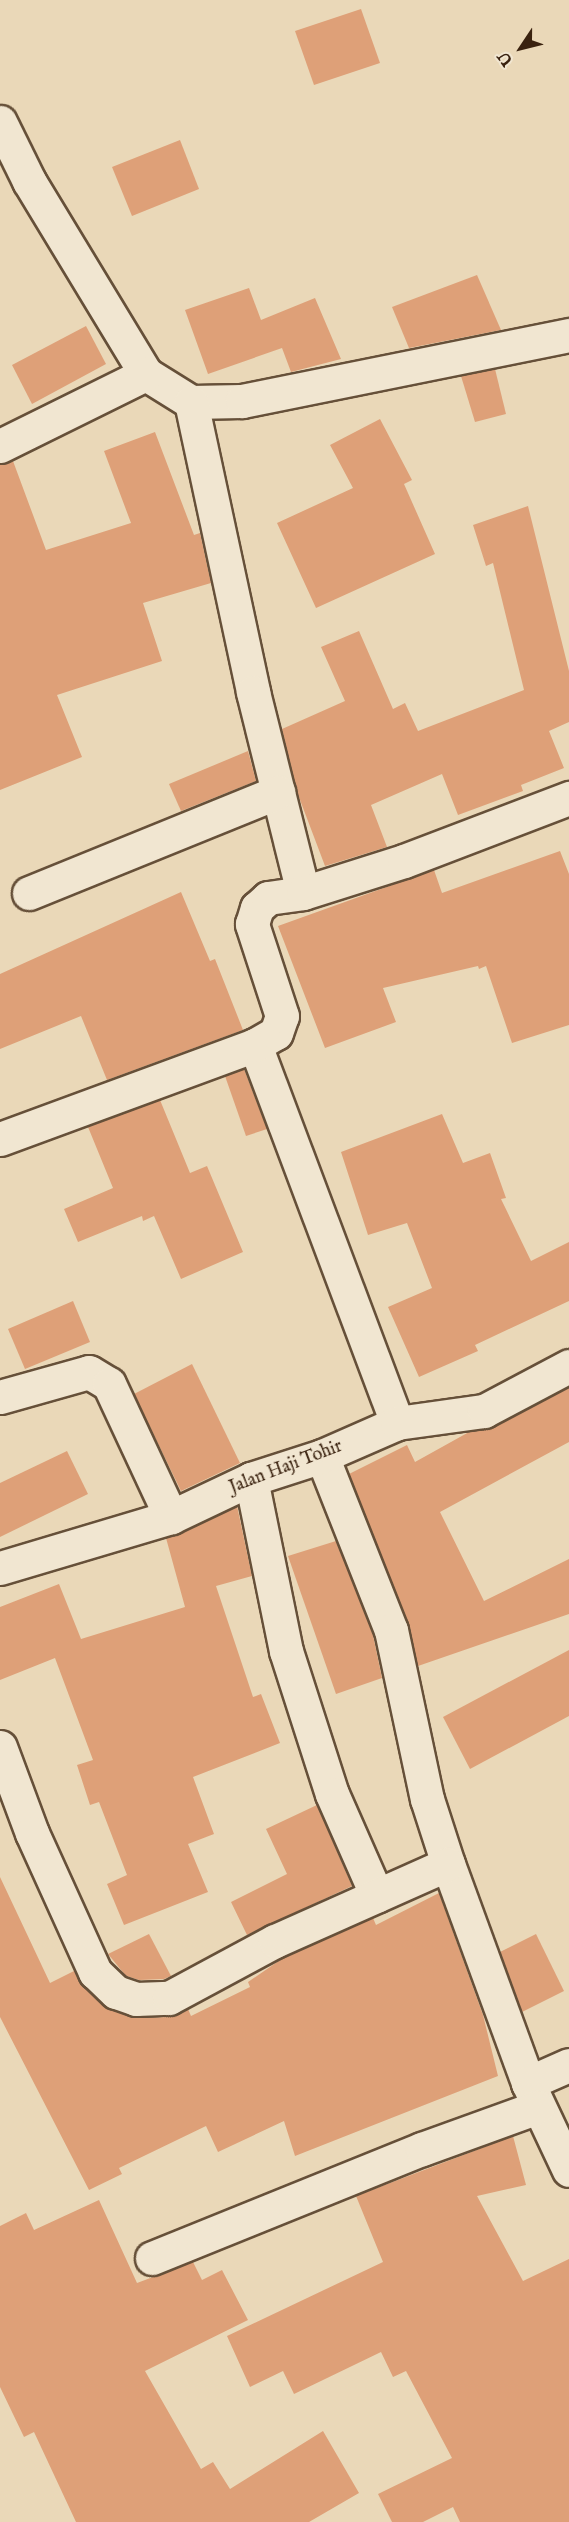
<!DOCTYPE html>
<html>
<head>
<meta charset="utf-8">
<style>
	body { margin:0 }
	#map { position:relative; width:569px; height:2522px; overflow:hidden; background:#ead8b8; font-family:"IM FELL English",serif }
	div>[style] { position:absolute }
	[style*='--x'] { left:calc(var(--x)*1px); top:calc(var(--y)*1px); width:calc(var(--w)*1px); rotate:calc(var(--a)*1deg) }
	.building>* { inset:0; background:#dea078 }
	.roads { filter:drop-shadow(2px 0 #665039) drop-shadow(-2px 0 #665039) drop-shadow(0 2px #665039) drop-shadow(0 -2px #665039) }
	.minor>* { height:33px; margin:-16.5px; padding:0 16.5px; transform-origin:16.5px; border-radius:16.5px; background:#f1e6d1 }
	span { translate:-50% -50%; white-space:nowrap; text-align:center; line-height:1.15; -webkit-text-stroke:6px #f1e6d1; paint-order:stroke }
	.street-label { font-size:18px; color:#3a220f }
	.north { position:absolute; left:491px; top:18px; width:60px; height:60px; -webkit-text-stroke:4px #f1e6d1; paint-order:stroke; rotate:235deg; font-size:16px; font-weight:700; line-height:24px; text-align:center; color:#3a220f }
	.north::after { content:''; display:block; margin:auto; width:21px; height:27px; background:#3a220f; clip-path:polygon(50% 0,100% 100%,50% 72%,0 100%) }
</style>
</head>
<body>
<div id="map">
	<div class="building">
		<i style="clip-path:polygon(361px 9px,380px 63px,314px 85px,295px 31px)"></i>
		<i style="clip-path:polygon(180px 140px,199px 189px,132px 216px,112px 167px)"></i>
		<i style="clip-path:polygon(477px 275px,501px 330px,409px 348px,392px 307px)"></i>
		<i style="clip-path:polygon(249px 288px,261px 320px,315px 298px,341px 359px,291px 372px,282px 348px,208px 374px,185px 310px)"></i>
		<i style="clip-path:polygon(86px 326px,106px 364px,32px 404px,12px 365px)"></i>
		<i style="clip-path:polygon(495px 369px,506px 414px,475px 422px,461px 376px)"></i>
		<i style="clip-path:polygon(380px 419px,412px 480px,404px 484px,435px 554px,316px 608px,277px 523px,353px 488px,330px 445px)"></i>
		<i style="clip-path:polygon(155px 432px,194px 535px,200px 533px,211px 583px,143px 603px,162px 661px,57px 695px,82px 757px,0 790px,0 465px,13px 461px,46px 550px,131px 523px,104px 451px)"></i>
		<i style="clip-path:polygon(528px 506px,569px 671px,569px 722px,549px 731px,564px 768px,521px 785px,523px 791px,458px 815px,442px 774px,371px 805px,387px 847px,325px 866px,297px 792px,282px 729px,345px 701px,321px 647px,359px 631px,393px 709px,405px 703px,418px 731px,524px 690px,493px 563px,486px 566px,473px 525px)"></i>
		<i style="clip-path:polygon(248px 751px,256px 781px,181px 811px,169px 784px)"></i>
		<i style="clip-path:polygon(560px 851px,569px 874px,569px 1025px,512px 1043px,486px 966px,479px 969px,478px 966px,383px 988px,396px 1022px,325px 1048px,278px 926px,434px 870px,442px 893px)"></i>
		<i style="clip-path:polygon(181px 892px,210px 961px,215px 959px,243px 1030px,107px 1080px,81px 1016px,0 1049px,0 974px)"></i>
		<i style="clip-path:polygon(244px 1069px,267px 1129px,246px 1136px,225px 1076px)"></i>
		<i style="clip-path:polygon(160px 1100px,190px 1173px,207px 1166px,243px 1252px,181px 1279px,154px 1216px,143px 1221px,142px 1216px,78px 1242px,64px 1209px,113px 1188px,88px 1127px)"></i>
		<i style="clip-path:polygon(442px 1114px,463px 1163px,490px 1153px,506px 1198px,501px 1199px,531px 1261px,569px 1242px,569px 1301px,475px 1345px,478px 1351px,419px 1377px,388px 1307px,432px 1288px,407px 1223px,368px 1235px,341px 1152px)"></i>
		<i style="clip-path:polygon(73px 1301px,90px 1342px,25px 1369px,8px 1329px)"></i>
		<i style="clip-path:polygon(192px 1364px,240px 1463px,181px 1491px,134px 1394px)"></i>
		<i style="clip-path:polygon(569px 1387px,569px 1442px,440px 1512px,484px 1601px,569px 1559px,569px 1614px,418px 1666px,408px 1623px,349px 1474px,407px 1445px,415px 1462px,469px 1432px,493px 1428px)"></i>
		<i style="clip-path:polygon(67px 1451px,88px 1494px,0 1537px,0 1483px)"></i>
		<i style="clip-path:polygon(237px 1506px,252px 1576px,216px 1586px,253px 1697px,261px 1694px,280px 1743px,193px 1777px,214px 1834px,188px 1844px,208px 1892px,124px 1925px,107px 1884px,127px 1875px,99px 1802px,90px 1805px,77px 1765px,93px 1760px,55px 1658px,0 1680px,0 1607px,59px 1584px,81px 1639px,185px 1607px,166px 1538px)"></i>
		<i style="clip-path:polygon(336px 1541px,373px 1635px,382px 1678px,336px 1694px,288px 1556px)"></i>
		<i style="clip-path:polygon(569px 1650px,569px 1716px,470px 1769px,443px 1717px)"></i>
		<i style="clip-path:polygon(317px 1805px,352px 1886px,247px 1935px,231px 1902px,287px 1874px,266px 1829px)"></i>
		<i style="clip-path:polygon(0 1877px,50px 1983px,74px 1971px,82px 1985px,103px 2006px,137px 2018px,170px 2017px,188px 2009px,191px 2016px,250px 1987px,248px 1982px,283px 1958px,373px 1918px,376px 1925px,439px 1893px,483px 2015px,498px 2076px,295px 2156px,284px 2121px,218px 2152px,206px 2126px,119px 2168px,122px 2174px,89px 2190px,0 2017px)"></i>
		<i style="clip-path:polygon(149px 1934px,171px 1976px,164px 1979px,139px 1980px,126px 1976px,108px 1954px)"></i>
		<i style="clip-path:polygon(536px 1934px,564px 1991px,522px 2012px,500px 1952px)"></i>
		<i style="clip-path:polygon(513px 2136px,526px 2185px,477px 2196px,523px 2281px,569px 2259px,569px 2522px,460px 2522px,453px 2507px,423px 2522px,392px 2522px,378px 2494px,452px 2458px,406px 2371px,393px 2377px,381px 2352px,294px 2394px,283px 2371px,250px 2387px,227px 2336px,383px 2262px,356px 2196px)"></i>
		<i style="clip-path:polygon(99px 2200px,137px 2283px,193px 2262px,202px 2280px,222px 2270px,248px 2320px,145px 2371px,201px 2469px,213px 2462px,230px 2489px,323px 2431px,359px 2493px,309px 2522px,76px 2522px,34px 2432px,24px 2437px,0 2387px,0 2226px,26px 2213px,34px 2230px)"></i>
	</div>
	<div class="roads">
		<div class="minor">
			<i style="--x:0;--y:122;--w:66;--a:63.8"></i>
			<i style="--x:29;--y:181;--w:226;--a:58.8"></i>
			<i style="--x:146;--y:374;--w:53;--a:31.9"></i>
			<i style="--x:191;--y:402;--w:51;--a:-1.1"></i>
			<i style="--x:242;--y:401;--w:334;--a:-11.4"></i>
			<i style="--x:191;--y:402;--w:297;--a:77.9"></i>
			<i style="--x:253;--y:692;--w:207;--a:76"></i>
			<i style="--x:0;--y:446;--w:163;--a:-26.3"></i>
			<i style="--x:29;--y:893;--w:269;--a:-22.1"></i>
			<i style="--x:255;--y:1045;--w:404;--a:69.4"></i>
			<i style="--x:0;--y:1139;--w:272;--a:-20.2"></i>
			<i style="--x:255;--y:1045;--w:24;--a:-30"></i>
			<i style="--x:276;--y:1033;--w:18;--a:-71"></i>
			<i style="--x:282;--y:1016;--w:97;--a:-108.1"></i>
			<i style="--x:252;--y:924;--w:17;--a:-73"></i>
			<i style="--x:257;--y:908;--w:15;--a:-42"></i>
			<i style="--x:268;--y:898;--w:35;--a:-8"></i>
			<i style="--x:303;--y:893;--w:106;--a:-17.6"></i>
			<i style="--x:404;--y:861;--w:177;--a:-20.9"></i>
			<i style="--x:0;--y:1397;--w:92;--a:-15.7"></i>
			<i style="--x:89;--y:1372;--w:23;--a:31"></i>
			<i style="--x:109;--y:1384;--w:147;--a:65"></i>
			<i style="--x:322;--y:1456;--w:187;--a:68.4"></i>
			<i style="--x:391;--y:1630;--w:173;--a:78"></i>
			<i style="--x:427;--y:1799;--w:68;--a:72.1"></i>
			<i style="--x:448;--y:1864;--w:233;--a:69.9"></i>
			<i style="--x:528;--y:2083;--w:96;--a:64.8"></i>
			<i style="--x:251;--y:1479;--w:176;--a:78.5"></i>
			<i style="--x:286;--y:1651;--w:150;--a:72.2"></i>
			<i style="--x:332;--y:1794;--w:111;--a:66.2"></i>
			<i style="--x:0;--y:1568;--w:178;--a:-16.6"></i>
			<i style="--x:171;--y:1517;--w:89;--a:-25.4"></i>
			<i style="--x:251;--y:1479;--w:75;--a:-17.9"></i>
			<i style="--x:322;--y:1456;--w:82;--a:-23.7"></i>
			<i style="--x:397;--y:1423;--w:88;--a:-7.9"></i>
			<i style="--x:484;--y:1411;--w:96;--a:-27.9"></i>
			<i style="--x:0;--y:1747;--w:92;--a:69.6"></i>
			<i style="--x:32;--y:1833;--w:153;--a:65.6"></i>
			<i style="--x:95;--y:1972;--w:29;--a:44"></i>
			<i style="--x:116;--y:1992;--w:21;--a:19"></i>
			<i style="--x:136;--y:1999;--w:33;--a:-2"></i>
			<i style="--x:169;--y:1998;--w:120;--a:-28.3"></i>
			<i style="--x:275;--y:1941;--w:189;--a:-24"></i>
			<i style="--x:528;--y:2083;--w:45;--a:-23.7"></i>
			<i style="--x:152;--y:2258;--w:291;--a:-22"></i>
			<i style="--x:422;--y:2149;--w:123;--a:-19.9"></i>
		</div>
	</div>
	<div class="street-label">
		<span style="left:286px;top:1468px;rotate:-21deg">Jalan Haji Tohir</span>
	</div>
	<div class="north">U</div>
</div>
</body>
</html>
